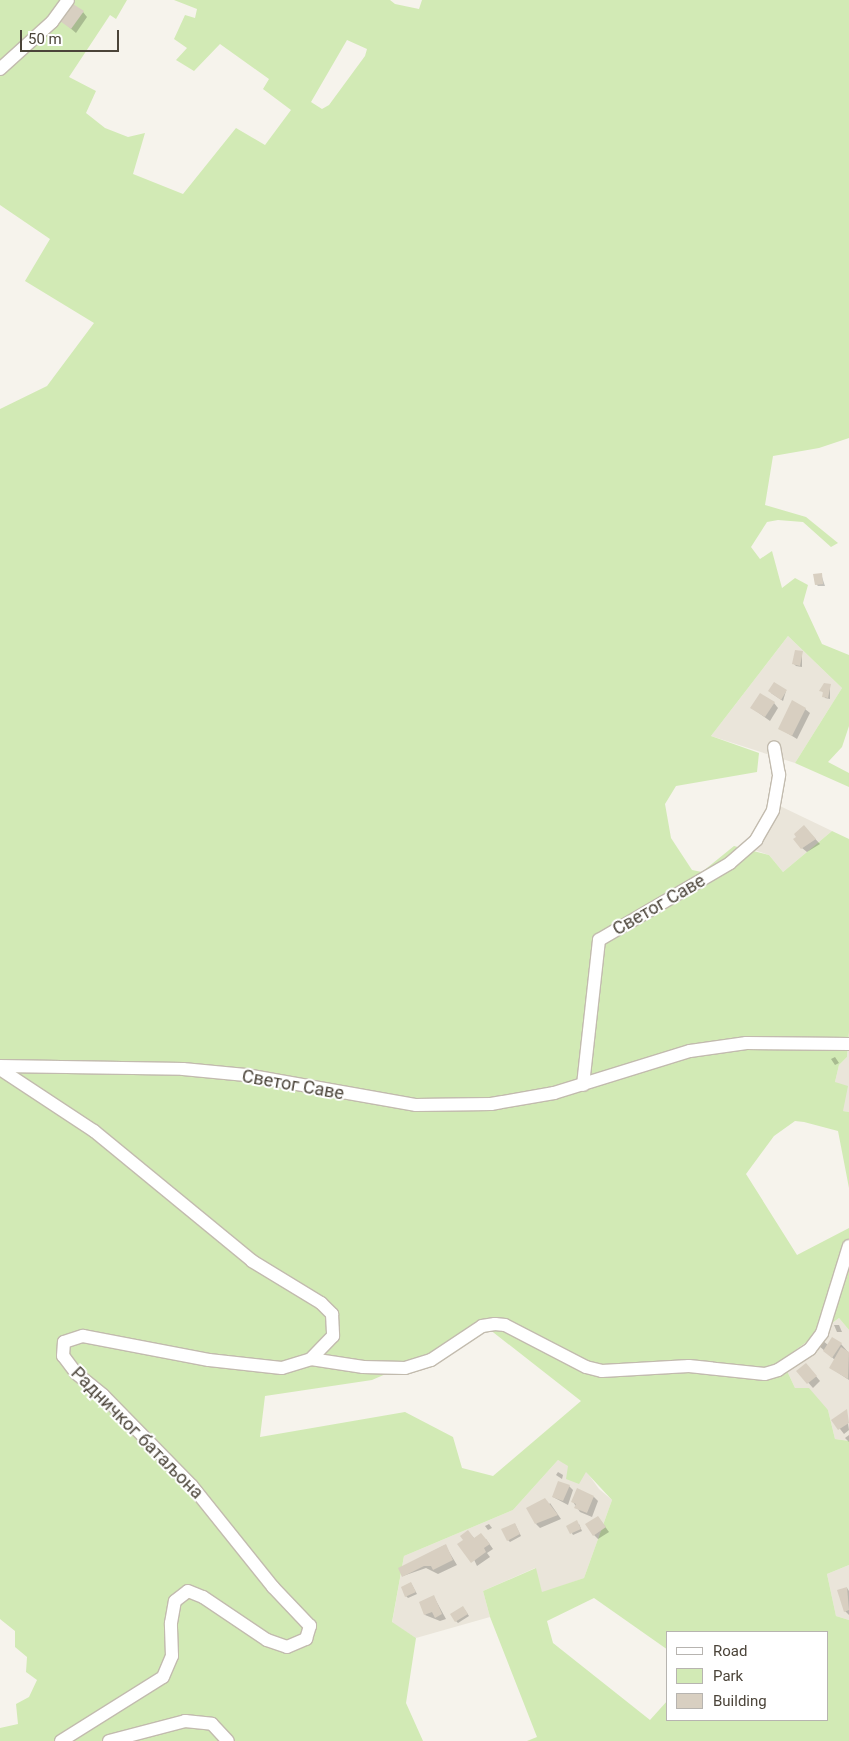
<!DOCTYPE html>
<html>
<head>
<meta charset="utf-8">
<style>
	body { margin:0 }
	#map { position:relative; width:849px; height:1741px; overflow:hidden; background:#f6f3ec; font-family:Roboto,sans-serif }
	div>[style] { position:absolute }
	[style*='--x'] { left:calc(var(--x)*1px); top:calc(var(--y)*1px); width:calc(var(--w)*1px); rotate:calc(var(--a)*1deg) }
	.residential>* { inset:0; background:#eae5da }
	.green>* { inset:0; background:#d2eab5 }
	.shadow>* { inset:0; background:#0003 }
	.building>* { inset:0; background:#d8cfc1 }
	.roads { filter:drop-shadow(1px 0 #c2bbae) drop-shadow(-1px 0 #c2bbae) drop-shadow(0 1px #c2bbae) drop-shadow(0 -1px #c2bbae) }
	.minor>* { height:12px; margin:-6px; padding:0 6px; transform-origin:6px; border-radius:6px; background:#fff }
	span { translate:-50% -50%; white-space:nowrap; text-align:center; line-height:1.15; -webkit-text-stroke:4px #fff; paint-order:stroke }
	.street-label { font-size:18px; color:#4b4439 }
	.legend { position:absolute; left:666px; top:1631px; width:162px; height:90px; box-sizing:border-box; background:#fff; border:1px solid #b7b4b0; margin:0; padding:6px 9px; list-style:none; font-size:15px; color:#4b4439 }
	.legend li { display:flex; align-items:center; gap:10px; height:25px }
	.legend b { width:25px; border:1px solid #b7b4b0 }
	.scale { position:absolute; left:20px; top:30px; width:99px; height:22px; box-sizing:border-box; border:2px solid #4b4439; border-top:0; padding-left:6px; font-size:15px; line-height:18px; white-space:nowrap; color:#4b4439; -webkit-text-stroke:4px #fff; paint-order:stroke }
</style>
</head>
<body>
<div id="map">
	<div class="residential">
		<i style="clip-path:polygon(788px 636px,842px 688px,795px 763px,711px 736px)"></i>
		<i style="clip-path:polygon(780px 806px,832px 831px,783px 872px,769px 855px,751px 849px)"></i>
		<i style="clip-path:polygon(849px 1032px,849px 1112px,843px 1111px,835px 1082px,839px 1065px,847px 1057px)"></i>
		<i style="clip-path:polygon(839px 1318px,849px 1330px,849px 1441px,835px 1439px,828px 1410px,795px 1388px,782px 1360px)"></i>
		<i style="clip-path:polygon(558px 1460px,586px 1471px,599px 1489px,612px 1500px,584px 1578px,542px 1593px,535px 1568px,483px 1591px,490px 1617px,416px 1638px,392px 1623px,404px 1556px,513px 1510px)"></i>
		<i style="clip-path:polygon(849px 1565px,849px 1620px,836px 1616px,827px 1574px)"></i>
	</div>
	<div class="green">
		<i style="clip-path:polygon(evenodd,0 0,127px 0,116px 19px,110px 15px,69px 77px,96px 91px,86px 113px,105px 128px,128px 137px,145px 133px,133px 174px,183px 194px,236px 128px,265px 145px,291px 110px,263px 89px,269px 79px,220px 44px,194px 71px,176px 60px,187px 48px,174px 39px,185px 15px,195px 18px,197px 9px,174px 0,390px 0,395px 4px,419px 9px,422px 0,849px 0,849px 438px,819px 448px,773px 456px,765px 505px,806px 517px,838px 543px,831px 547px,803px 522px,778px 520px,767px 522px,751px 547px,760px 559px,772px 551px,782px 588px,795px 578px,808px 585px,803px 603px,822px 644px,849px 655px,849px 726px,842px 747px,828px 762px,849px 773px,849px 787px,795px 763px,842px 688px,788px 636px,711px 736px,759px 753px,757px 772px,676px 786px,665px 804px,671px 838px,692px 870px,702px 872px,734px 846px,769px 855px,783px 872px,832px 831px,849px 839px,849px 1032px,847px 1057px,839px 1065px,835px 1082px,848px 1086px,843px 1111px,849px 1112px,849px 1188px,838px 1131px,804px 1122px,795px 1121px,774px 1136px,746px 1174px,797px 1255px,849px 1228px,849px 1330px,839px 1318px,782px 1360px,795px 1388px,809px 1388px,828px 1410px,835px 1439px,849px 1441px,849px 1565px,827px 1574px,836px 1616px,849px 1620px,849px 1741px,527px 1741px,537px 1737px,490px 1617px,483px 1591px,536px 1568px,542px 1592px,584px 1578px,612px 1500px,586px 1472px,579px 1484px,566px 1479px,568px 1466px,558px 1460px,513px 1510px,404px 1556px,392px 1622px,416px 1638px,406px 1703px,423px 1741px,0 1741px,0 1728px,18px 1724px,16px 1704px,29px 1697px,37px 1680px,26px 1672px,27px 1657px,15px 1647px,15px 1631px,0 1619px,0 409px,47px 386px,94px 323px,25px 281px,50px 239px,0 205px,0 0,347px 40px,367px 49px,365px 56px,329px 105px,322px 109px,311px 102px,347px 40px,0 0,489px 1329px,581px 1401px,493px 1476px,462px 1468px,453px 1437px,405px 1412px,260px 1437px,265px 1396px,372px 1380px,489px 1329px,0 0,594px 1598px,668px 1650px,668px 1632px,828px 1632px,828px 1720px,668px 1720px,668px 1700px,650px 1720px,553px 1643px,547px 1621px,594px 1598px)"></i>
	</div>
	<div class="shadow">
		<i style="clip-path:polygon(83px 12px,87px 17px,76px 33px,62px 21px)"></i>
		<i style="clip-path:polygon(821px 574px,825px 586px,818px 586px,816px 584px)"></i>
		<i style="clip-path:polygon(802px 652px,802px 667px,796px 666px,794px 664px)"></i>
		<i style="clip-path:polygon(830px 685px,830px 699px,825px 698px,822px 690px)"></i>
		<i style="clip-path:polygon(786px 691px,783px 701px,771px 693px)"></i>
		<i style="clip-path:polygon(774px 703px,778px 708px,770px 721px,752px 708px)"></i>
		<i style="clip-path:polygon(805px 709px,810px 713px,797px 739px,779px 728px)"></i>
		<i style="clip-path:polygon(808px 831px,820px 844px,807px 852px,802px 848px)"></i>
		<i style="clip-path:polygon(835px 1057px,839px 1063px,835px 1065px,831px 1059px)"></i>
		<i style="clip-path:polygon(834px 1325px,839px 1325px,842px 1332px,837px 1332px)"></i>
		<i style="clip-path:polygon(822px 1340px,828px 1345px,841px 1344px,849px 1353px,849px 1380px,831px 1368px,835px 1360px,818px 1345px)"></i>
		<i style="clip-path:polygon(810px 1369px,820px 1381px,813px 1388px,798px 1371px)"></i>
		<i style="clip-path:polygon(846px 1411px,849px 1430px,844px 1434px,833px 1420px)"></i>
		<i style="clip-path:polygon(849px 1435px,849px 1442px,845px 1438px)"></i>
		<i style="clip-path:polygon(558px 1472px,563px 1475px,562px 1479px,556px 1475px)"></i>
		<i style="clip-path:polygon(569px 1486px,573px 1490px,568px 1505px,553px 1497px)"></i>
		<i style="clip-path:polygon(594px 1497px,598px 1501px,592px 1517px,580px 1512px,573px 1502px)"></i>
		<i style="clip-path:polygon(550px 1503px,561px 1519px,540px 1528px,536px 1524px)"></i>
		<i style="clip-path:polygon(598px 1517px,609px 1532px,598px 1539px,594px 1535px)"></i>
		<i style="clip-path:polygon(489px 1524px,492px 1528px,488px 1530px,485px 1526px)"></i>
		<i style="clip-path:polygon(515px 1524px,521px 1536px,510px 1542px,508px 1540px)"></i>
		<i style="clip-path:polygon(579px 1524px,582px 1531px,573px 1535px,568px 1526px)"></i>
		<i style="clip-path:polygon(468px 1532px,475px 1539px,486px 1539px,493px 1549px,487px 1553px,490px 1557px,477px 1566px,465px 1540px)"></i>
		<i style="clip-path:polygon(445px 1545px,457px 1565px,438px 1574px,426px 1568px,403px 1576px,400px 1568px)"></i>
		<i style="clip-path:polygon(411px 1583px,417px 1594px,408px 1598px,406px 1596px)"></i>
		<i style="clip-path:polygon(847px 1588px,849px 1591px,849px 1615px,845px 1611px)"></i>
		<i style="clip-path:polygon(434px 1597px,446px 1619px,440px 1621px,425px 1615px)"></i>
		<i style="clip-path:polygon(465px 1610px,469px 1616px,458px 1623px,456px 1621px)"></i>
	</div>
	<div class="building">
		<i style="clip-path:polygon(73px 4px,84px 11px,71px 29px,60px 21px)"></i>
		<i style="clip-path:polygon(822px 573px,823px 584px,815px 585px,813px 574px)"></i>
		<i style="clip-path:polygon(795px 650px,803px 651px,800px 666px,792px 664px)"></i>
		<i style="clip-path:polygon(774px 682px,787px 690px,781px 700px,768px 691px)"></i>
		<i style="clip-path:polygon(824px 683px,831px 684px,828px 698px,822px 697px,823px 692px,819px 691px)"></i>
		<i style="clip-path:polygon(760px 693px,775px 702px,765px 717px,750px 708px)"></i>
		<i style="clip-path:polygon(792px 700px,806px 708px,792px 736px,778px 729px)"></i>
		<i style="clip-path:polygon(804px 825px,816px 839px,801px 849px,793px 839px,796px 837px,794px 834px)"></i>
		<i style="clip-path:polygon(832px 1337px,842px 1343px,832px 1358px,823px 1351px)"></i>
		<i style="clip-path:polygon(841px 1347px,849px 1352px,848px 1379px,829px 1368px)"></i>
		<i style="clip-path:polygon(806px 1363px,817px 1376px,807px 1384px,796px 1371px)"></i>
		<i style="clip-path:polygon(847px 1409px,849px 1423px,838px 1430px,831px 1420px)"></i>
		<i style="clip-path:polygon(558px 1481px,570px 1485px,563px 1501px,552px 1497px)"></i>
		<i style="clip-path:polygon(577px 1488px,594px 1496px,587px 1513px,574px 1508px,576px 1504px,571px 1502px)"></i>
		<i style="clip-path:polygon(545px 1498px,558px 1515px,535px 1524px,526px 1508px)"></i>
		<i style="clip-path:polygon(598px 1516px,606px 1527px,593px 1536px,585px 1524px)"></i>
		<i style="clip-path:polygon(577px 1520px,581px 1529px,570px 1534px,566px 1526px)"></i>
		<i style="clip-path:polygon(515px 1523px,520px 1534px,507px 1541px,501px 1529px)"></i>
		<i style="clip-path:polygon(468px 1530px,474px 1538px,481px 1533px,490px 1544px,484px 1548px,486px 1552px,471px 1563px,457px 1544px,463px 1540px,460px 1536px)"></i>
		<i style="clip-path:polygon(446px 1544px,453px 1560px,433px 1570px,431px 1566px,424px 1566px,402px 1577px,398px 1568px)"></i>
		<i style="clip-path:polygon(411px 1582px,416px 1592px,405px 1597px,401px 1587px)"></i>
		<i style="clip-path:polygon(847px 1587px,849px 1610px,844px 1612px,837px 1590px)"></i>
		<i style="clip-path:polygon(434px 1595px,442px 1614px,435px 1618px,432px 1612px,424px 1615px,419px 1602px)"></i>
		<i style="clip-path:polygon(463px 1606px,468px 1614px,455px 1622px,450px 1614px)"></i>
	</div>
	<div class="roads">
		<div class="minor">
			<i style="--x:0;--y:69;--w:70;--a:-42.1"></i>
			<i style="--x:52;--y:22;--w:27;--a:-54"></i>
			<i style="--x:0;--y:1066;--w:183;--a:0.9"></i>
			<i style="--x:183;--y:1069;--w:63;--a:5.4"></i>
			<i style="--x:246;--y:1075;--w:173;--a:10"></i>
			<i style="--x:416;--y:1105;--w:75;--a:-0.8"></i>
			<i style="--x:491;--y:1104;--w:64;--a:-9.9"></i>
			<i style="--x:554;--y:1093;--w:142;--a:-17.2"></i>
			<i style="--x:690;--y:1051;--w:57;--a:-8.1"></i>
			<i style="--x:746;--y:1043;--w:103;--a:0.6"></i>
			<i style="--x:0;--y:1069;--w:113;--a:33.4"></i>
			<i style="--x:94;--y:1131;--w:205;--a:39.4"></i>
			<i style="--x:252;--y:1261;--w:81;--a:31.3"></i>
			<i style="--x:321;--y:1303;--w:16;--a:45"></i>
			<i style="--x:332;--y:1314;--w:22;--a:87"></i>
			<i style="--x:333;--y:1336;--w:32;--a:134"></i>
			<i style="--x:583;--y:1085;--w:146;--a:-83.7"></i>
			<i style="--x:599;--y:940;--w:152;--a:-30.4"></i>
			<i style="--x:730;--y:863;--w:35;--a:-41"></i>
			<i style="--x:756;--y:840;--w:34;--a:-60"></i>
			<i style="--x:773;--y:810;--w:36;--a:-80"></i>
			<i style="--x:779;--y:775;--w:28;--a:-100"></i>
			<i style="--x:61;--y:1741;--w:120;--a:-32.1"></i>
			<i style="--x:163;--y:1677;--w:23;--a:-67"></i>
			<i style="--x:172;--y:1656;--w:33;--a:-92"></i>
			<i style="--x:171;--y:1623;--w:22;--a:-80"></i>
			<i style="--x:175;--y:1601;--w:16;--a:-38"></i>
			<i style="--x:188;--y:1591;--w:16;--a:22"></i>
			<i style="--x:203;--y:1597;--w:77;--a:33.9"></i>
			<i style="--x:267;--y:1640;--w:21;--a:19"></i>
			<i style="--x:287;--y:1647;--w:21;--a:-23"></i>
			<i style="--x:306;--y:1639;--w:14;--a:-73"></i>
			<i style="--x:310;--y:1626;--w:54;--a:-133.5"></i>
			<i style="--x:273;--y:1587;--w:129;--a:-128.7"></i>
			<i style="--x:192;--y:1486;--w:127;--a:-134.4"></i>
			<i style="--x:103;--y:1395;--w:35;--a:-141"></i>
			<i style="--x:76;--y:1373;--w:21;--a:-127"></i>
			<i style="--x:63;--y:1356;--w:14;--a:-86"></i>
			<i style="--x:64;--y:1342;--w:20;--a:-18"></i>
			<i style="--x:83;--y:1336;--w:128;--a:10.8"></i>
			<i style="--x:209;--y:1360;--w:73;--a:6.3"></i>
			<i style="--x:282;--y:1368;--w:30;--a:-17"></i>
			<i style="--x:311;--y:1359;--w:53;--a:8.7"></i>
			<i style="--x:363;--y:1367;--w:42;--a:1.4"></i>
			<i style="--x:405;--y:1368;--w:27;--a:-17"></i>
			<i style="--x:431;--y:1360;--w:61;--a:-33.7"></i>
			<i style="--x:482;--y:1326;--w:13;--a:-9"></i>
			<i style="--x:495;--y:1324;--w:10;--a:6"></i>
			<i style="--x:505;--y:1325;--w:91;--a:27.4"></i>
			<i style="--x:586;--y:1367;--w:16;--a:14"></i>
			<i style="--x:602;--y:1371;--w:87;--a:-3.3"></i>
			<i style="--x:689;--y:1366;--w:76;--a:6"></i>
			<i style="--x:765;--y:1374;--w:14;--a:-17"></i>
			<i style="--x:778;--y:1370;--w:38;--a:-33"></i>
			<i style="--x:810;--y:1349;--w:20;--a:-53"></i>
			<i style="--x:822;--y:1333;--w:91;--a:-72.8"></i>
			<i style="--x:109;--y:1741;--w:79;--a:-14.7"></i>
			<i style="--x:185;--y:1721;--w:27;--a:6"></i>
			<i style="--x:212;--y:1724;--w:23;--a:47"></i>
		</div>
	</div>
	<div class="street-label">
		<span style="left:659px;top:905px;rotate:-30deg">Светог Саве</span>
		<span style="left:293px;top:1085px;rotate:10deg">Светог Саве</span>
		<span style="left:137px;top:1433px;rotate:45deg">Радничког батаљона</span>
	</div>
	<ul class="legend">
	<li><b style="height:6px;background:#fff"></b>Road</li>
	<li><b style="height:14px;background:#d2eab5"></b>Park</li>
	<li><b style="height:14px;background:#d8cfc1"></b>Building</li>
	</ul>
	<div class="scale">50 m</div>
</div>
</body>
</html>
